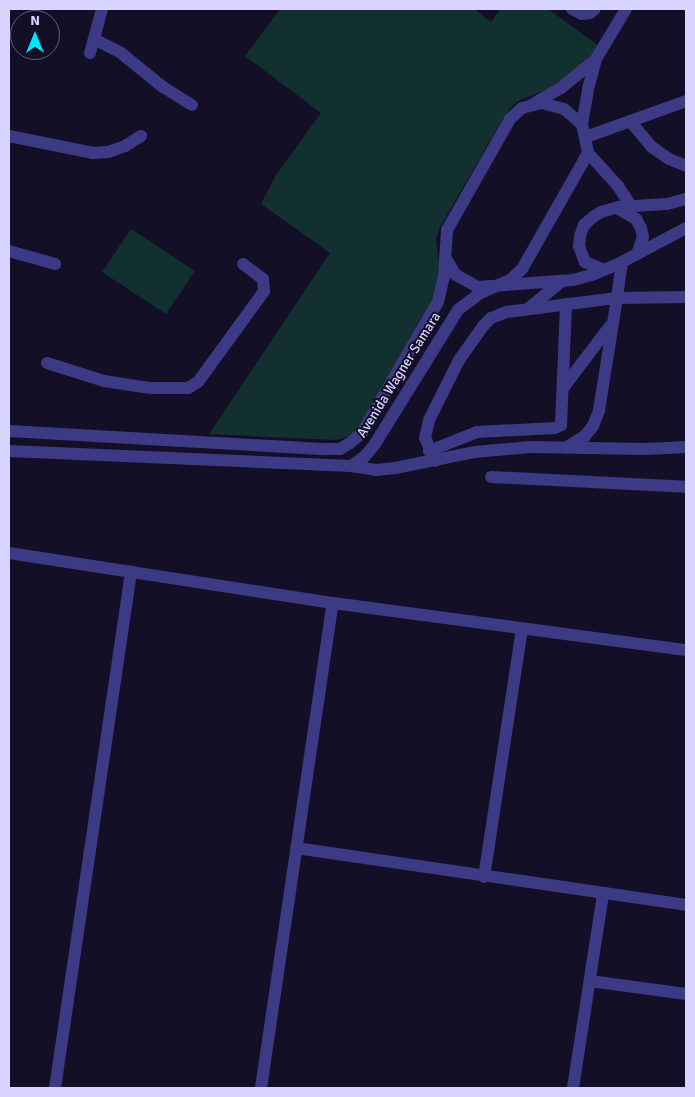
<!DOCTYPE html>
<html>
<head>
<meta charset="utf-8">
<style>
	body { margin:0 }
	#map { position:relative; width:695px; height:1097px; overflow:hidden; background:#130f26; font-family:Signika,sans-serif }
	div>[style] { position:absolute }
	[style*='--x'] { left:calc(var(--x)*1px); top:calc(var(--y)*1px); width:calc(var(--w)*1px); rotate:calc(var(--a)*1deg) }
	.green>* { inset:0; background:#12302f }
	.minor>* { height:12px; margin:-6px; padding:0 6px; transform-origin:6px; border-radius:6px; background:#3d3a85 }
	span { translate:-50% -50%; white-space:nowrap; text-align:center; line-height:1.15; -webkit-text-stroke:4px #130f26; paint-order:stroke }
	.street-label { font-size:14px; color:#d9d4ff }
	.frame { position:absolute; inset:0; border:10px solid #d9d4ff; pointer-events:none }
	.north { position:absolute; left:10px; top:10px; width:50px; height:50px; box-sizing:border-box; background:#130f26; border:1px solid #625e7d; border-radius:50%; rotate:0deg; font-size:14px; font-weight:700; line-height:20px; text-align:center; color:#d9d4ff }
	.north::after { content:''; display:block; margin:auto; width:18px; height:22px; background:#00e5ff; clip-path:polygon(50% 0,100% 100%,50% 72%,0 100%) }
</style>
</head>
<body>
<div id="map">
	<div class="green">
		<i style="clip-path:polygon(280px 9px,474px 9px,491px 22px,501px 9px,548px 9px,599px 46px,589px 63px,553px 87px,520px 100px,511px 107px,502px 120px,439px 229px,436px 239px,440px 271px,436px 298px,360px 427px,348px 437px,336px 440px,209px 434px,330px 253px,261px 204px,276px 175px,321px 113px,245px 56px)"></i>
		<i style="clip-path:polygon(131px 229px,195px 271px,166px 314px,102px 272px)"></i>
	</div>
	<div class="minor">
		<i style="--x:572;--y:9;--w:11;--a:27"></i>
		<i style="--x:582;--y:14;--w:8;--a:-7"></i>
		<i style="--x:590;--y:13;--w:6;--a:-39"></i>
		<i style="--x:94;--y:39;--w:30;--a:27"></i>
		<i style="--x:121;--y:53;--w:54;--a:39"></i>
		<i style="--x:163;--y:87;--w:34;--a:32"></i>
		<i style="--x:90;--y:53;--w:46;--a:-74.7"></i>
		<i style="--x:533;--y:104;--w:32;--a:-30"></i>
		<i style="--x:561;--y:88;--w:43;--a:-39.3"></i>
		<i style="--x:630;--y:121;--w:34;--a:50"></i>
		<i style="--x:652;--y:147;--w:21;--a:35"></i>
		<i style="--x:669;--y:159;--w:18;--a:22"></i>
		<i style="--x:582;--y:124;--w:36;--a:-80"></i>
		<i style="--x:588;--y:89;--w:31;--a:-75"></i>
		<i style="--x:596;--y:59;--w:58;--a:-59"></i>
		<i style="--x:9;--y:136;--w:86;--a:11.4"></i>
		<i style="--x:93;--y:153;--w:15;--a:-4"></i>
		<i style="--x:108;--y:152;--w:18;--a:-19"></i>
		<i style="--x:125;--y:146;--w:19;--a:-32"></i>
		<i style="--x:586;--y:137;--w:106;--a:-19.8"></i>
		<i style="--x:588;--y:153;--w:45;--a:47.7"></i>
		<i style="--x:618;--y:186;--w:24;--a:57"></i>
		<i style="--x:617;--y:208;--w:22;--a:30"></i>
		<i style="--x:636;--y:219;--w:10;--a:61"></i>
		<i style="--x:641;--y:228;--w:9;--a:77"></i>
		<i style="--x:643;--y:237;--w:18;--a:109"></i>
		<i style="--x:9;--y:251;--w:48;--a:15.8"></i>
		<i style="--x:445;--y:257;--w:21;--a:59"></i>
		<i style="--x:456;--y:275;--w:25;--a:29"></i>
		<i style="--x:478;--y:287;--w:95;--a:-4.2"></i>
		<i style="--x:573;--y:280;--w:20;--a:-15"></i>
		<i style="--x:592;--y:275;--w:33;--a:-23"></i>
		<i style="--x:622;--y:262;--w:72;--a:-28"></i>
		<i style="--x:622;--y:262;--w:36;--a:98"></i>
		<i style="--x:617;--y:298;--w:69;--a:-0.8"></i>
		<i style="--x:604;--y:270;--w:21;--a:-157"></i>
		<i style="--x:585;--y:262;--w:17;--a:-111"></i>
		<i style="--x:579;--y:246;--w:10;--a:-84"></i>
		<i style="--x:580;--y:236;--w:12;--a:-70"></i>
		<i style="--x:584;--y:225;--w:12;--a:-42"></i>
		<i style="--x:593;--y:217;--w:9;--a:-32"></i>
		<i style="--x:601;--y:212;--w:19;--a:-16"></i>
		<i style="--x:619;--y:207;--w:48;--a:-3.6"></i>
		<i style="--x:667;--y:204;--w:20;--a:-15"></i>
		<i style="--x:529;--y:308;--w:43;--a:-39.3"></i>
		<i style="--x:47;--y:363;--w:60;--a:17.5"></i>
		<i style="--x:104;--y:381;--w:47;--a:8.7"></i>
		<i style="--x:150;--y:388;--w:38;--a:0"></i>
		<i style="--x:188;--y:388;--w:12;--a:-31"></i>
		<i style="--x:198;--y:382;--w:112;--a:-54"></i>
		<i style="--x:264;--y:291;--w:12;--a:-95"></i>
		<i style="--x:263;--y:279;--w:25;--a:-143"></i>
		<i style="--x:563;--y:388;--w:78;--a:-52.8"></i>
		<i style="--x:9;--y:431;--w:317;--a:3.3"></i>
		<i style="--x:325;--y:449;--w:15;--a:0"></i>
		<i style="--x:340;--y:449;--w:12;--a:-31"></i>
		<i style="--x:350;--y:443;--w:16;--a:-40"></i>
		<i style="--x:362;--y:433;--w:151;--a:-59.9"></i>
		<i style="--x:438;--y:302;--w:26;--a:-77"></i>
		<i style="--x:444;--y:277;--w:47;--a:-86.3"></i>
		<i style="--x:447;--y:230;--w:128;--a:-60.4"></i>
		<i style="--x:510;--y:119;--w:16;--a:-43"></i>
		<i style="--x:522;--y:108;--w:21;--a:-14"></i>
		<i style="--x:542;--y:103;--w:23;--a:15"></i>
		<i style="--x:564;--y:109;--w:23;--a:40"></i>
		<i style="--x:582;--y:124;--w:30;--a:78"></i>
		<i style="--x:588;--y:153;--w:133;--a:119.6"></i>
		<i style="--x:522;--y:269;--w:16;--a:137"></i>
		<i style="--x:510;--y:280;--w:34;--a:156"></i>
		<i style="--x:479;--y:294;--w:26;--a:143"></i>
		<i style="--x:458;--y:310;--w:158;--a:121.8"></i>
		<i style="--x:375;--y:444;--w:17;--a:130"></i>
		<i style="--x:364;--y:457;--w:16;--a:145"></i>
		<i style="--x:351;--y:466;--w:342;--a:-177.5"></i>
		<i style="--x:429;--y:451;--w:52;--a:-21.6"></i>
		<i style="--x:477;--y:432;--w:78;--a:-2.9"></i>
		<i style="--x:555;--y:428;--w:7;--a:-27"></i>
		<i style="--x:561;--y:425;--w:121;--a:-87.6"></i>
		<i style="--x:435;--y:461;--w:25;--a:-113"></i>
		<i style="--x:425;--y:438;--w:18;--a:-77"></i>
		<i style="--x:429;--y:420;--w:67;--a:-63.4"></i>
		<i style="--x:459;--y:360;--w:43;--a:-54.5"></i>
		<i style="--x:484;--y:325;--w:10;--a:-45"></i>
		<i style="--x:491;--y:318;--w:17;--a:-21"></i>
		<i style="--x:507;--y:312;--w:111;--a:-7.3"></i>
		<i style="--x:617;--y:298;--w:114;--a:99.1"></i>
		<i style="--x:599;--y:411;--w:16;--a:112"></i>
		<i style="--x:593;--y:426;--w:13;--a:129"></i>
		<i style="--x:585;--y:436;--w:23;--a:149"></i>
		<i style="--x:351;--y:466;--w:25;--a:9"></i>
		<i style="--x:376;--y:470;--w:19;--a:-6"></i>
		<i style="--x:395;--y:468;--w:82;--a:-11.3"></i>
		<i style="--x:475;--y:452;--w:55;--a:-5.2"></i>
		<i style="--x:530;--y:447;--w:115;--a:1"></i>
		<i style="--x:645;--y:449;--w:41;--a:-2.8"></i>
		<i style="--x:491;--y:477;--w:195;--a:2.9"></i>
		<i style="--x:9;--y:553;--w:328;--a:8.8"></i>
		<i style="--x:333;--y:603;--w:356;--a:7.6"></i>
		<i style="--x:296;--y:848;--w:394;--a:8.3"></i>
		<i style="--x:484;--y:877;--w:251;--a:-81.3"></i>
		<i style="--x:590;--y:981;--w:97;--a:7.7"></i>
		<i style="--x:55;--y:1088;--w:522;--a:-81.62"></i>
		<i style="--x:261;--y:1088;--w:490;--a:-81.6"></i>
		<i style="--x:573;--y:1088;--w:196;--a:-81.2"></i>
	</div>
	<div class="street-label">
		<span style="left:399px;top:375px;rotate:-58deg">Avenida Wagner Samara</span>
	</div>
	<div class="frame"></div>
	<div class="north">N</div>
</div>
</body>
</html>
